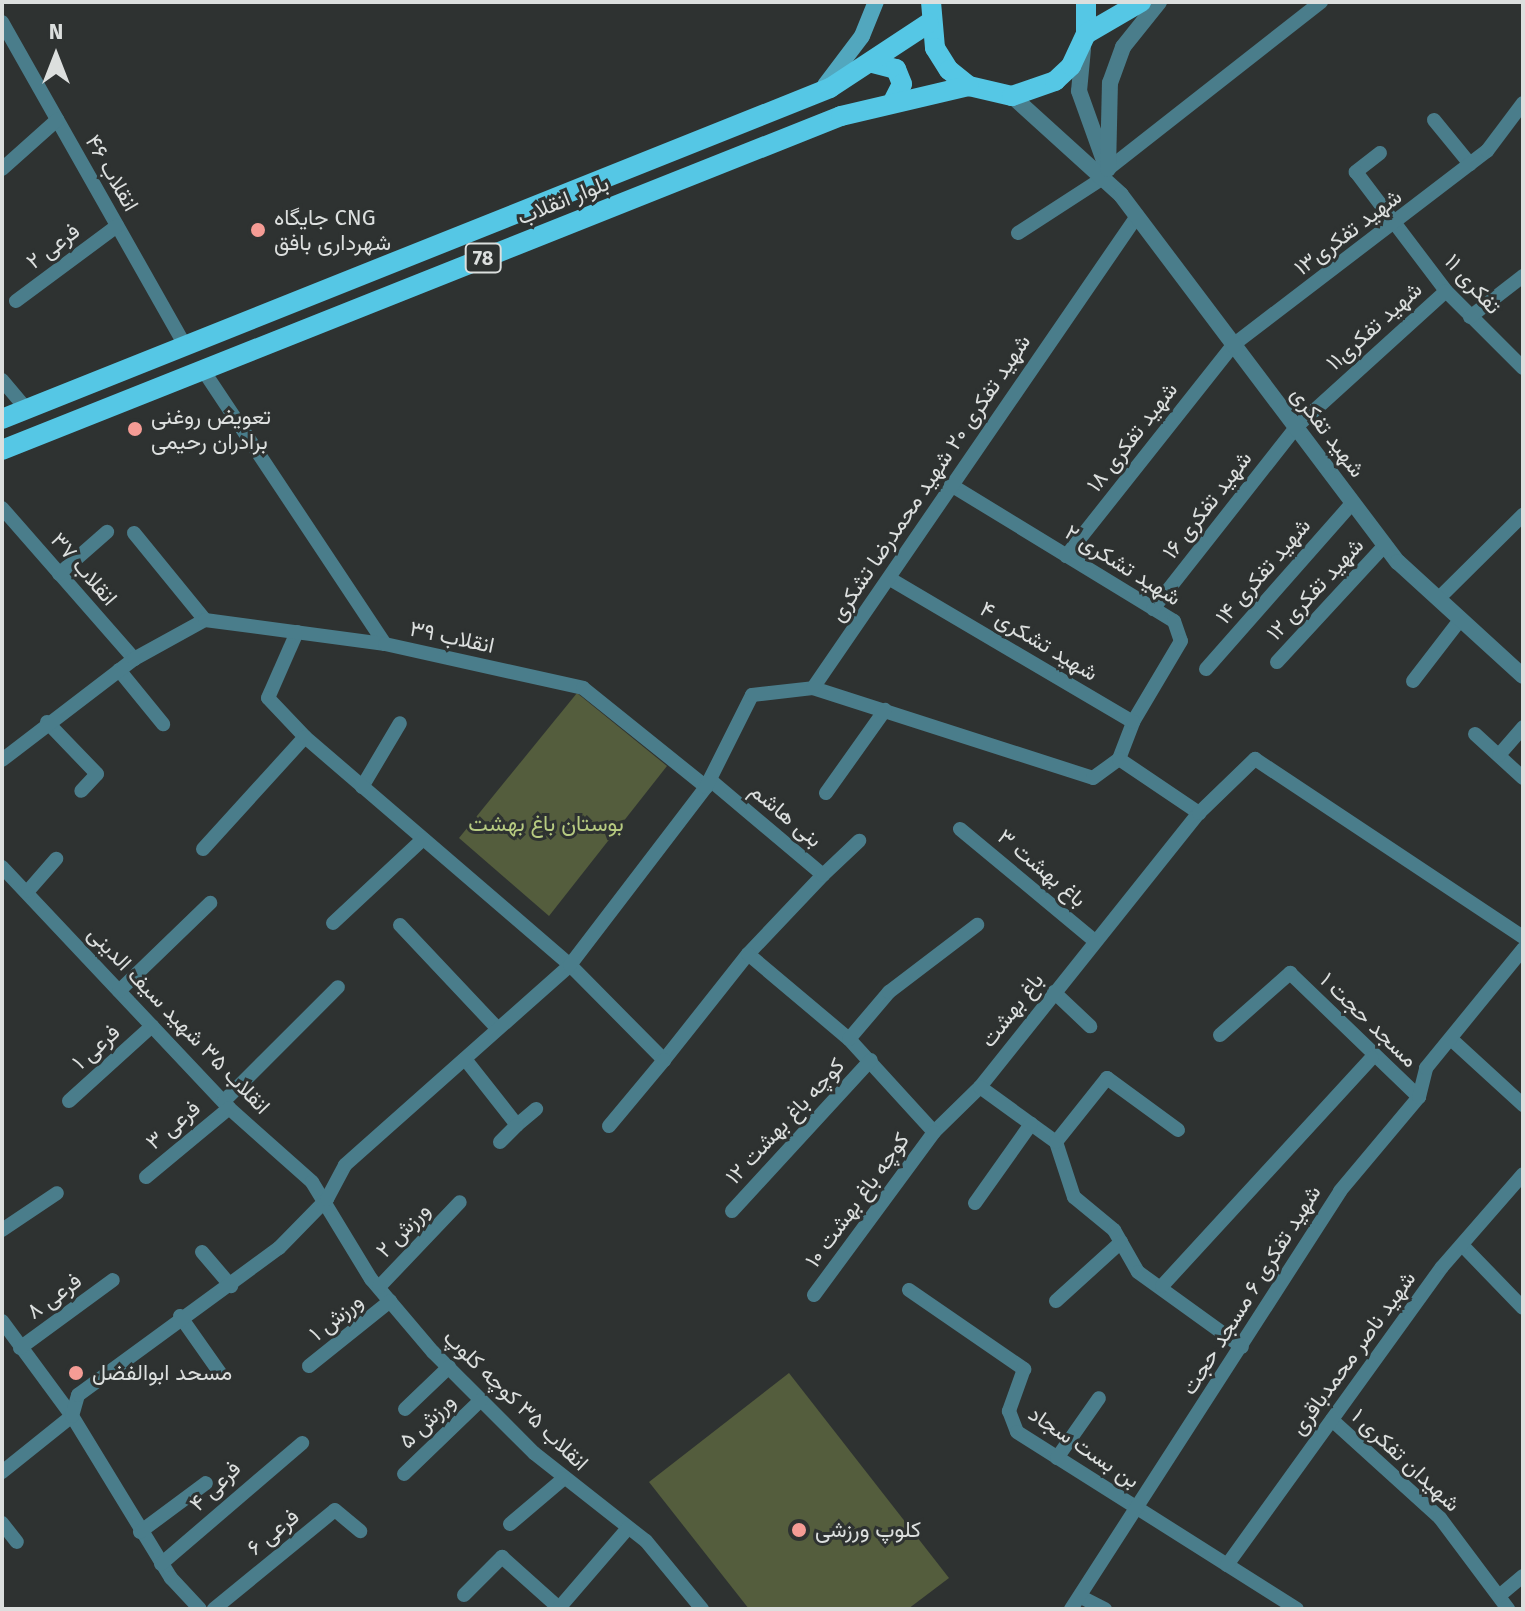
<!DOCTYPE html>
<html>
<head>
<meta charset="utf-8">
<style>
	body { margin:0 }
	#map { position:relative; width:1525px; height:1611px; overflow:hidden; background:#2e3231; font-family:"Fira Sans",Vazirmatn,sans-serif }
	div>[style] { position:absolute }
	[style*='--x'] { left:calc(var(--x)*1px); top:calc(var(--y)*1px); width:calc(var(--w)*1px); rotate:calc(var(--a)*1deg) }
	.green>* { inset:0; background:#545d3d }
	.minor>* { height:14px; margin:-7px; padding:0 7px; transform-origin:7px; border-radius:7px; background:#4a7d8b }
	.tertiary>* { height:16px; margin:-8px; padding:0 8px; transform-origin:8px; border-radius:8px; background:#4a7d8b }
	.secondary>* { height:16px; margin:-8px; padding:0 8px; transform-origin:8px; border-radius:8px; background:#52a7be }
	.primary>* { height:20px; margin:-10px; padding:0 10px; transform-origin:10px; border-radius:10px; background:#55c7e5 }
	.dots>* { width:22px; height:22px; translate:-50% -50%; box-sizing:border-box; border:4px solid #2e3231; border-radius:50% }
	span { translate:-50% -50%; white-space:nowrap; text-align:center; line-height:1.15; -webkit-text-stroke:6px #2e3231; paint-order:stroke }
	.shield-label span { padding:2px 6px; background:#2e3231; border:2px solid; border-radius:6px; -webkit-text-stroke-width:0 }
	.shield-label { font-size:20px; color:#dcdfde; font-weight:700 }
	.street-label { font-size:22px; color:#dcdfde }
	.poi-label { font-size:22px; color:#dcdfde }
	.left { translate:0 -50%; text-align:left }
	.park-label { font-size:22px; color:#b7cb81 }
	.frame { position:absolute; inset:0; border:4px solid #dcdfde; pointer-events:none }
	.north { position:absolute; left:16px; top:16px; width:80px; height:80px; -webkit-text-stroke:6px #2e3231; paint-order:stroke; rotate:0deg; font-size:22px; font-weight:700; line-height:32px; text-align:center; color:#dcdfde }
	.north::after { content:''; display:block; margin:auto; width:28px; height:36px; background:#dcdfde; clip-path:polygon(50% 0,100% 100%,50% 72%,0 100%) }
</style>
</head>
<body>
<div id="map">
	<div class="green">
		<i style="clip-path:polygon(577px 693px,667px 766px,549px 916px,459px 838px)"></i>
		<i style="clip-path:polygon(789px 1373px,949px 1578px,908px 1609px,749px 1609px,649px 1482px)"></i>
	</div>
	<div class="minor">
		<i style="--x:2;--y:22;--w:371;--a:60.5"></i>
		<i style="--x:1434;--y:120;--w:57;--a:50.7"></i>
		<i style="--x:1380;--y:153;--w:31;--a:142"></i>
		<i style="--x:1356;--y:172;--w:149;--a:52.9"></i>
		<i style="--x:1446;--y:291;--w:109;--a:45"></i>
		<i style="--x:2;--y:169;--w:74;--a:-41.7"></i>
		<i style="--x:1108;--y:169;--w:271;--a:-38.1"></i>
		<i style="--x:1018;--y:233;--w:101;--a:-32.9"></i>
		<i style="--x:16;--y:301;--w:126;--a:-36.6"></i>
		<i style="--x:1470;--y:317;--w:67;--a:-37.7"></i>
		<i style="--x:203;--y:370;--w:329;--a:56.4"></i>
		<i style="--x:2;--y:380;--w:38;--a:50"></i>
		<i style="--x:951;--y:485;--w:261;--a:31.4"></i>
		<i style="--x:1174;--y:621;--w:21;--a:71"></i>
		<i style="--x:1181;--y:641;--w:94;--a:120.7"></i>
		<i style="--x:2;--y:508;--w:201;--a:48.8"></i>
		<i style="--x:134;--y:533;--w:112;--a:50.8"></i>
		<i style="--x:1066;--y:556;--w:269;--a:-51.6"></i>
		<i style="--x:1233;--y:345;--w:320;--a:-37.4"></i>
		<i style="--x:1487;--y:151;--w:60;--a:-53.1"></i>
		<i style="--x:59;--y:574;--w:64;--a:-41.2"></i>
		<i style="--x:1438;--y:599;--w:120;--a:-44.7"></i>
		<i style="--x:1153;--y:609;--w:231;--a:-51.8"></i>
		<i style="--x:1296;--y:427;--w:202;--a:-42.2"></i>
		<i style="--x:297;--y:632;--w:72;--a:113.7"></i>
		<i style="--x:268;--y:698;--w:54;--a:46.5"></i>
		<i style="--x:1277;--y:662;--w:159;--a:-47.3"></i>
		<i style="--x:1206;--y:669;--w:222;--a:-48.6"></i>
		<i style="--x:119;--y:670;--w:70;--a:50.8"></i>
		<i style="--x:1413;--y:681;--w:77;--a:-52.4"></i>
		<i style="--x:813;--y:688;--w:294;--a:17.8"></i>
		<i style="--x:1093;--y:778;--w:32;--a:-36"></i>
		<i style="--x:1119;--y:759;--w:40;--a:-69"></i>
		<i style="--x:1133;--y:722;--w:283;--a:-149.5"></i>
		<i style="--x:47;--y:722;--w:72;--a:46.1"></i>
		<i style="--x:97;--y:774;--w:23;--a:133"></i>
		<i style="--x:1475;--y:734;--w:65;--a:42.5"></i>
		<i style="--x:1499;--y:755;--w:37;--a:-49"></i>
		<i style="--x:1119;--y:759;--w:97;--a:34"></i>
		<i style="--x:2;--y:760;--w:166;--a:-37.4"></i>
		<i style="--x:134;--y:659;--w:81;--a:-28.8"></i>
		<i style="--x:205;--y:620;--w:182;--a:7.6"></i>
		<i style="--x:385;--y:644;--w:203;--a:12.5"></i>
		<i style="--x:583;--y:688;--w:158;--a:38.8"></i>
		<i style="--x:362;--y:787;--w:74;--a:-59.3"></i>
		<i style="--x:826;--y:793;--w:102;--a:-54.6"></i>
		<i style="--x:960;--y:829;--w:175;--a:39.7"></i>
		<i style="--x:203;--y:849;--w:151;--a:-47.7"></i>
		<i style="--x:305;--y:737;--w:350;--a:40.7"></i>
		<i style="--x:570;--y:965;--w:134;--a:45.3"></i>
		<i style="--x:664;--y:1060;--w:135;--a:-51.6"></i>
		<i style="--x:748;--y:954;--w:109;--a:-46.5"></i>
		<i style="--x:823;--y:875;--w:148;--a:-139.9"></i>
		<i style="--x:2;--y:867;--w:331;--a:46.7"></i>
		<i style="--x:229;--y:1108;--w:111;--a:41.7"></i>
		<i style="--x:312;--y:1182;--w:114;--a:58.7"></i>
		<i style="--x:371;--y:1279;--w:96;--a:49.7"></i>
		<i style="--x:433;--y:1352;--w:143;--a:45"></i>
		<i style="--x:534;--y:1453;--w:142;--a:38.2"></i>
		<i style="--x:646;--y:1541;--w:88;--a:50.5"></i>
		<i style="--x:823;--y:875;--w:50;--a:-43.4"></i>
		<i style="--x:28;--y:891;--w:43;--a:-48.8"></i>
		<i style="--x:333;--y:923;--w:123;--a:-43"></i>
		<i style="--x:400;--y:925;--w:140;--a:46.7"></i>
		<i style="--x:748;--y:954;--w:132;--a:40.1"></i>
		<i style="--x:849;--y:1039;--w:126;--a:47.6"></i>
		<i style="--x:934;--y:1132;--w:64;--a:-44.4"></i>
		<i style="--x:980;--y:1087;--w:351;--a:-51.4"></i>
		<i style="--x:1199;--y:813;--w:78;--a:-44"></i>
		<i style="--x:1255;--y:759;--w:322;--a:33.6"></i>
		<i style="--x:119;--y:991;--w:127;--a:-44"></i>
		<i style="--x:1054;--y:992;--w:50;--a:43.4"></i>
		<i style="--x:1220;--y:1035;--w:94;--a:-41.5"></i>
		<i style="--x:1290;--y:973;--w:179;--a:43.9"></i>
		<i style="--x:849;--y:1039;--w:62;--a:-49.6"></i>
		<i style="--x:889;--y:992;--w:111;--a:-37.3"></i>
		<i style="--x:1451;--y:1039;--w:98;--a:42.5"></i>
		<i style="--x:465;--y:1059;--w:84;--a:51.8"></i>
		<i style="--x:517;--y:1125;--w:25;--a:-40"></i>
		<i style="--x:980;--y:1087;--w:94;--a:35.9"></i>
		<i style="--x:1056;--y:1142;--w:58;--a:71.9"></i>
		<i style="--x:1074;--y:1197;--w:52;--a:39.5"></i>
		<i style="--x:1114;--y:1230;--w:48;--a:60.3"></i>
		<i style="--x:1138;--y:1272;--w:128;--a:35.8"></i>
		<i style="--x:69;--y:1101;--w:112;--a:-42.1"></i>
		<i style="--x:224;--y:1101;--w:161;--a:-45"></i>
		<i style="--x:609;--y:1126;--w:86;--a:-50.2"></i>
		<i style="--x:500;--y:1142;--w:24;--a:-45"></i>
		<i style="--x:1056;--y:1142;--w:82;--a:-51.4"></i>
		<i style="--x:1107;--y:1078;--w:88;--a:36.2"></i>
		<i style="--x:146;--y:1177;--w:108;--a:-39.7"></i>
		<i style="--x:975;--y:1203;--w:97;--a:-54.7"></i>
		<i style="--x:732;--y:1211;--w:205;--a:-47.4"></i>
		<i style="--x:2;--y:1230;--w:66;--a:-33.9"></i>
		<i style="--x:1463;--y:1246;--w:86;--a:45.9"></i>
		<i style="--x:202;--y:1252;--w:45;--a:49.5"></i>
		<i style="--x:1162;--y:1286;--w:310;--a:-47.4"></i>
		<i style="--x:379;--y:1287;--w:117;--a:-46.4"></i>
		<i style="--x:909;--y:1290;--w:140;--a:34.5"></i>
		<i style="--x:1024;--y:1369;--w:45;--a:109.7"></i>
		<i style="--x:1009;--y:1411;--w:22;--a:69"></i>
		<i style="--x:1017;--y:1432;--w:331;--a:32.3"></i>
		<i style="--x:814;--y:1295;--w:202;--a:-53.6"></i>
		<i style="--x:1056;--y:1301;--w:88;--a:-42.2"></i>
		<i style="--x:180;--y:1316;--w:70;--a:54.9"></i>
		<i style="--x:2;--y:1321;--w:118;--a:53.6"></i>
		<i style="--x:72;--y:1416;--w:190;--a:58.6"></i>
		<i style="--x:171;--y:1578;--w:42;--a:46.9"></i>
		<i style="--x:20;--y:1348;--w:115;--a:-36.2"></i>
		<i style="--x:309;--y:1366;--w:104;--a:-38.7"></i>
		<i style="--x:405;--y:1409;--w:61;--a:-43.7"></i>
		<i style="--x:1332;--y:1420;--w:146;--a:42.2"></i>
		<i style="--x:1440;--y:1518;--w:114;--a:53.2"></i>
		<i style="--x:1057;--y:1458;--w:73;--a:-55"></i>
		<i style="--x:2;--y:1472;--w:90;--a:-38.7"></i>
		<i style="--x:72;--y:1416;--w:22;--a:-74"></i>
		<i style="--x:78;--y:1395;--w:249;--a:-36.2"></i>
		<i style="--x:279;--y:1248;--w:69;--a:-45.6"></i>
		<i style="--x:327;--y:1199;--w:38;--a:-62"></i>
		<i style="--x:345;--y:1165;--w:301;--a:-41.6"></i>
		<i style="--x:570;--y:965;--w:224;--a:-52.6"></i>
		<i style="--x:706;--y:787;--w:103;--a:-63.4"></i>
		<i style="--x:752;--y:695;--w:61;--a:-6.5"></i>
		<i style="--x:813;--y:688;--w:573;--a:-55.53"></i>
		<i style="--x:404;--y:1474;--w:107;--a:-43.9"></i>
		<i style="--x:2;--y:1523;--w:24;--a:52"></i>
		<i style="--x:510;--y:1524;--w:70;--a:-40.3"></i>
		<i style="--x:140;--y:1532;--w:82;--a:-36.6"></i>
		<i style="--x:161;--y:1564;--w:186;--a:-40.6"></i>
		<i style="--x:1227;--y:1565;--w:367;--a:-54.2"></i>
		<i style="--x:1442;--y:1267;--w:123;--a:-48.9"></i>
		<i style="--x:464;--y:1595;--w:54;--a:-45"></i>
		<i style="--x:502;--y:1557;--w:76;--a:41.8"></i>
		<i style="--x:559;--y:1608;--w:106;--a:-49.2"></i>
		<i style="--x:1499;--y:1596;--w:31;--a:-40"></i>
		<i style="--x:1081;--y:1597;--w:27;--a:27"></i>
		<i style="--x:214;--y:1609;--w:156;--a:-39.3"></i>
		<i style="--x:335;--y:1510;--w:33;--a:40"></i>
		<i style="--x:1071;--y:1609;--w:497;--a:-57.2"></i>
		<i style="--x:1340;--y:1191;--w:123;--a:-50"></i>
		<i style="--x:1419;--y:1097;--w:30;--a:-76"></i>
		<i style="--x:1426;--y:1068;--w:154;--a:-50.8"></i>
	</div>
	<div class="tertiary">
		<i style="--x:1083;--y:49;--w:42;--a:95.4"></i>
		<i style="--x:1079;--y:91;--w:74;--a:70.3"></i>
		<i style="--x:1012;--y:96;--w:147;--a:42.2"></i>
		<i style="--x:1121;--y:195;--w:460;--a:53"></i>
		<i style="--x:1398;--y:562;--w:169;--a:42.4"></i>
		<i style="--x:1108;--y:169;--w:86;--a:-88.7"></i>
		<i style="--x:1110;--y:83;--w:38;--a:-70"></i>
		<i style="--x:1123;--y:47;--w:58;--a:-51.3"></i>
	</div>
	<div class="secondary">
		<i style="--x:825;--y:85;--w:61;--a:-52.9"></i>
		<i style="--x:862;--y:36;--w:37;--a:-68"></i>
	</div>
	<div class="primary">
		<i style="--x:931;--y:2;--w:46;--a:85"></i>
		<i style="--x:935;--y:48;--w:26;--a:58"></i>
		<i style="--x:949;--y:70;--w:26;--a:39"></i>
		<i style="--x:969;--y:86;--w:44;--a:13.1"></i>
		<i style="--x:1012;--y:96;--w:46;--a:-19.2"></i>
		<i style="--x:1055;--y:81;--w:22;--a:-43"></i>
		<i style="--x:1071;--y:66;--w:35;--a:-65"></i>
		<i style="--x:1086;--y:34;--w:32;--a:-90"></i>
		<i style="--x:1086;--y:34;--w:64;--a:-30.2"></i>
		<i style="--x:873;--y:63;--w:24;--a:15"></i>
		<i style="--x:896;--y:69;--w:16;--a:68"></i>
		<i style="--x:902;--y:84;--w:20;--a:117"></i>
		<i style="--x:2;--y:419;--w:892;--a:-21.79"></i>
		<i style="--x:830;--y:88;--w:118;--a:-33.3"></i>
		<i style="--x:2;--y:450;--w:903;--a:-21.71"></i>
		<i style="--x:841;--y:116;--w:131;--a:-13.2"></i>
	</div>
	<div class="dots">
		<i style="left:258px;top:230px;background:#f59c95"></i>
		<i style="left:135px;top:429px;background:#f59c95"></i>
		<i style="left:76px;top:1373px;background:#f59c95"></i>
		<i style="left:799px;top:1530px;background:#f59c95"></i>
	</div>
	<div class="shield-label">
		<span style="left:483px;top:258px">78</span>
	</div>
	<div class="street-label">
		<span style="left:112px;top:173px;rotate:60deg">انقلاب ۴۶</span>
		<span style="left:563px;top:200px;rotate:-22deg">بلوار انقلاب</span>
		<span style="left:1348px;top:232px;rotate:-37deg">شهید تفکری۱۳</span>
		<span style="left:53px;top:246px;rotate:-37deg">فرعی ۲</span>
		<span style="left:1473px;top:284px;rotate:48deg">تفکری ۱۱</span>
		<span style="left:1374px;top:326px;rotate:-42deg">شهید تفکری۱۱</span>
		<span style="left:1328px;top:432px;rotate:53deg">شهید تفکری</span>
		<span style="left:1132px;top:437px;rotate:-52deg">شهید تفکری ۱۸</span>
		<span style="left:930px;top:478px;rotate:-56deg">شهید تفکری ۲۰ شهید محمدرضا تشکری</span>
		<span style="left:1207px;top:505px;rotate:-52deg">شهید تفکری ۱۶</span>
		<span style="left:1123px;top:565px;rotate:32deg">شهید تشکری ۲</span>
		<span style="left:84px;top:569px;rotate:49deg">انقلاب ۳۷</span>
		<span style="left:1263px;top:571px;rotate:-49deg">شهید تفکری ۱۴</span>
		<span style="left:1315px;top:589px;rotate:-47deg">شهید تفکری ۱۲</span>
		<span style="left:452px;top:637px;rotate:12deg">انقلاب ۳۹</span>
		<span style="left:1039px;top:641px;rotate:31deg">شهید تشکری ۴</span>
		<span style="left:786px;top:815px;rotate:40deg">بنی هاشم</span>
		<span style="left:1042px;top:868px;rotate:40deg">باغ بهشت ۳</span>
		<span style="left:1012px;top:1010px;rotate:-52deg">باغ بهشت</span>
		<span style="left:179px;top:1020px;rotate:46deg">انقلاب ۳۵ شهید سیف الدینی</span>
		<span style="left:1369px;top:1020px;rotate:44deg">مسجد حجت ۱</span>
		<span style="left:96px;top:1047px;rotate:-42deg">فرعی ۱</span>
		<span style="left:785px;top:1121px;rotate:-47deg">کوچه باغ بهشت ۱۲</span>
		<span style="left:173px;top:1125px;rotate:-40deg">فرعی ۳</span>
		<span style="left:857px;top:1200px;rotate:-54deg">کوچه باغ بهشت ۱۰</span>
		<span style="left:403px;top:1230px;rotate:-46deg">ورزش ۲</span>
		<span style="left:1251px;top:1290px;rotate:-58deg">شهید تفکری ۶ مسجد حجت</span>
		<span style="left:54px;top:1296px;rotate:-36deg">فرعی ۸</span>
		<span style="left:336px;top:1317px;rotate:-39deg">ورزش ۱</span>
		<span style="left:1353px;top:1353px;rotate:-54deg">شهید ناصر محمدباقری</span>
		<span style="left:516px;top:1400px;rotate:44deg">انقلاب ۳۵ کوچه کلوپ</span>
		<span style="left:427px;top:1421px;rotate:-44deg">ورزش ۵</span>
		<span style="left:1084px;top:1447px;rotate:34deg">بن بست سجاد</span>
		<span style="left:1406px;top:1460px;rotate:43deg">شهیدان تفکری ۱</span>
		<span style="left:215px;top:1486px;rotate:-44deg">فرعی ۴</span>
		<span style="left:273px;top:1532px;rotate:-39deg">فرعی ۶</span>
	</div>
	<div class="poi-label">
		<span class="left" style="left:274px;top:230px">جایگاه CNG<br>شهرداری بافق</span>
		<span class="left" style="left:151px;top:429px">تعویض روغنی<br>برادران رحیمی</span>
		<span class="left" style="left:92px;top:1373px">مسحد ابوالفضل</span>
		<span class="left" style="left:815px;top:1530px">کلوپ ورزشی</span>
	</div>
	<div class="park-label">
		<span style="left:546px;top:824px">بوستان باغ بهشت</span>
	</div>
	<div class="frame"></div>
	<div class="north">N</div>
</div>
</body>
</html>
